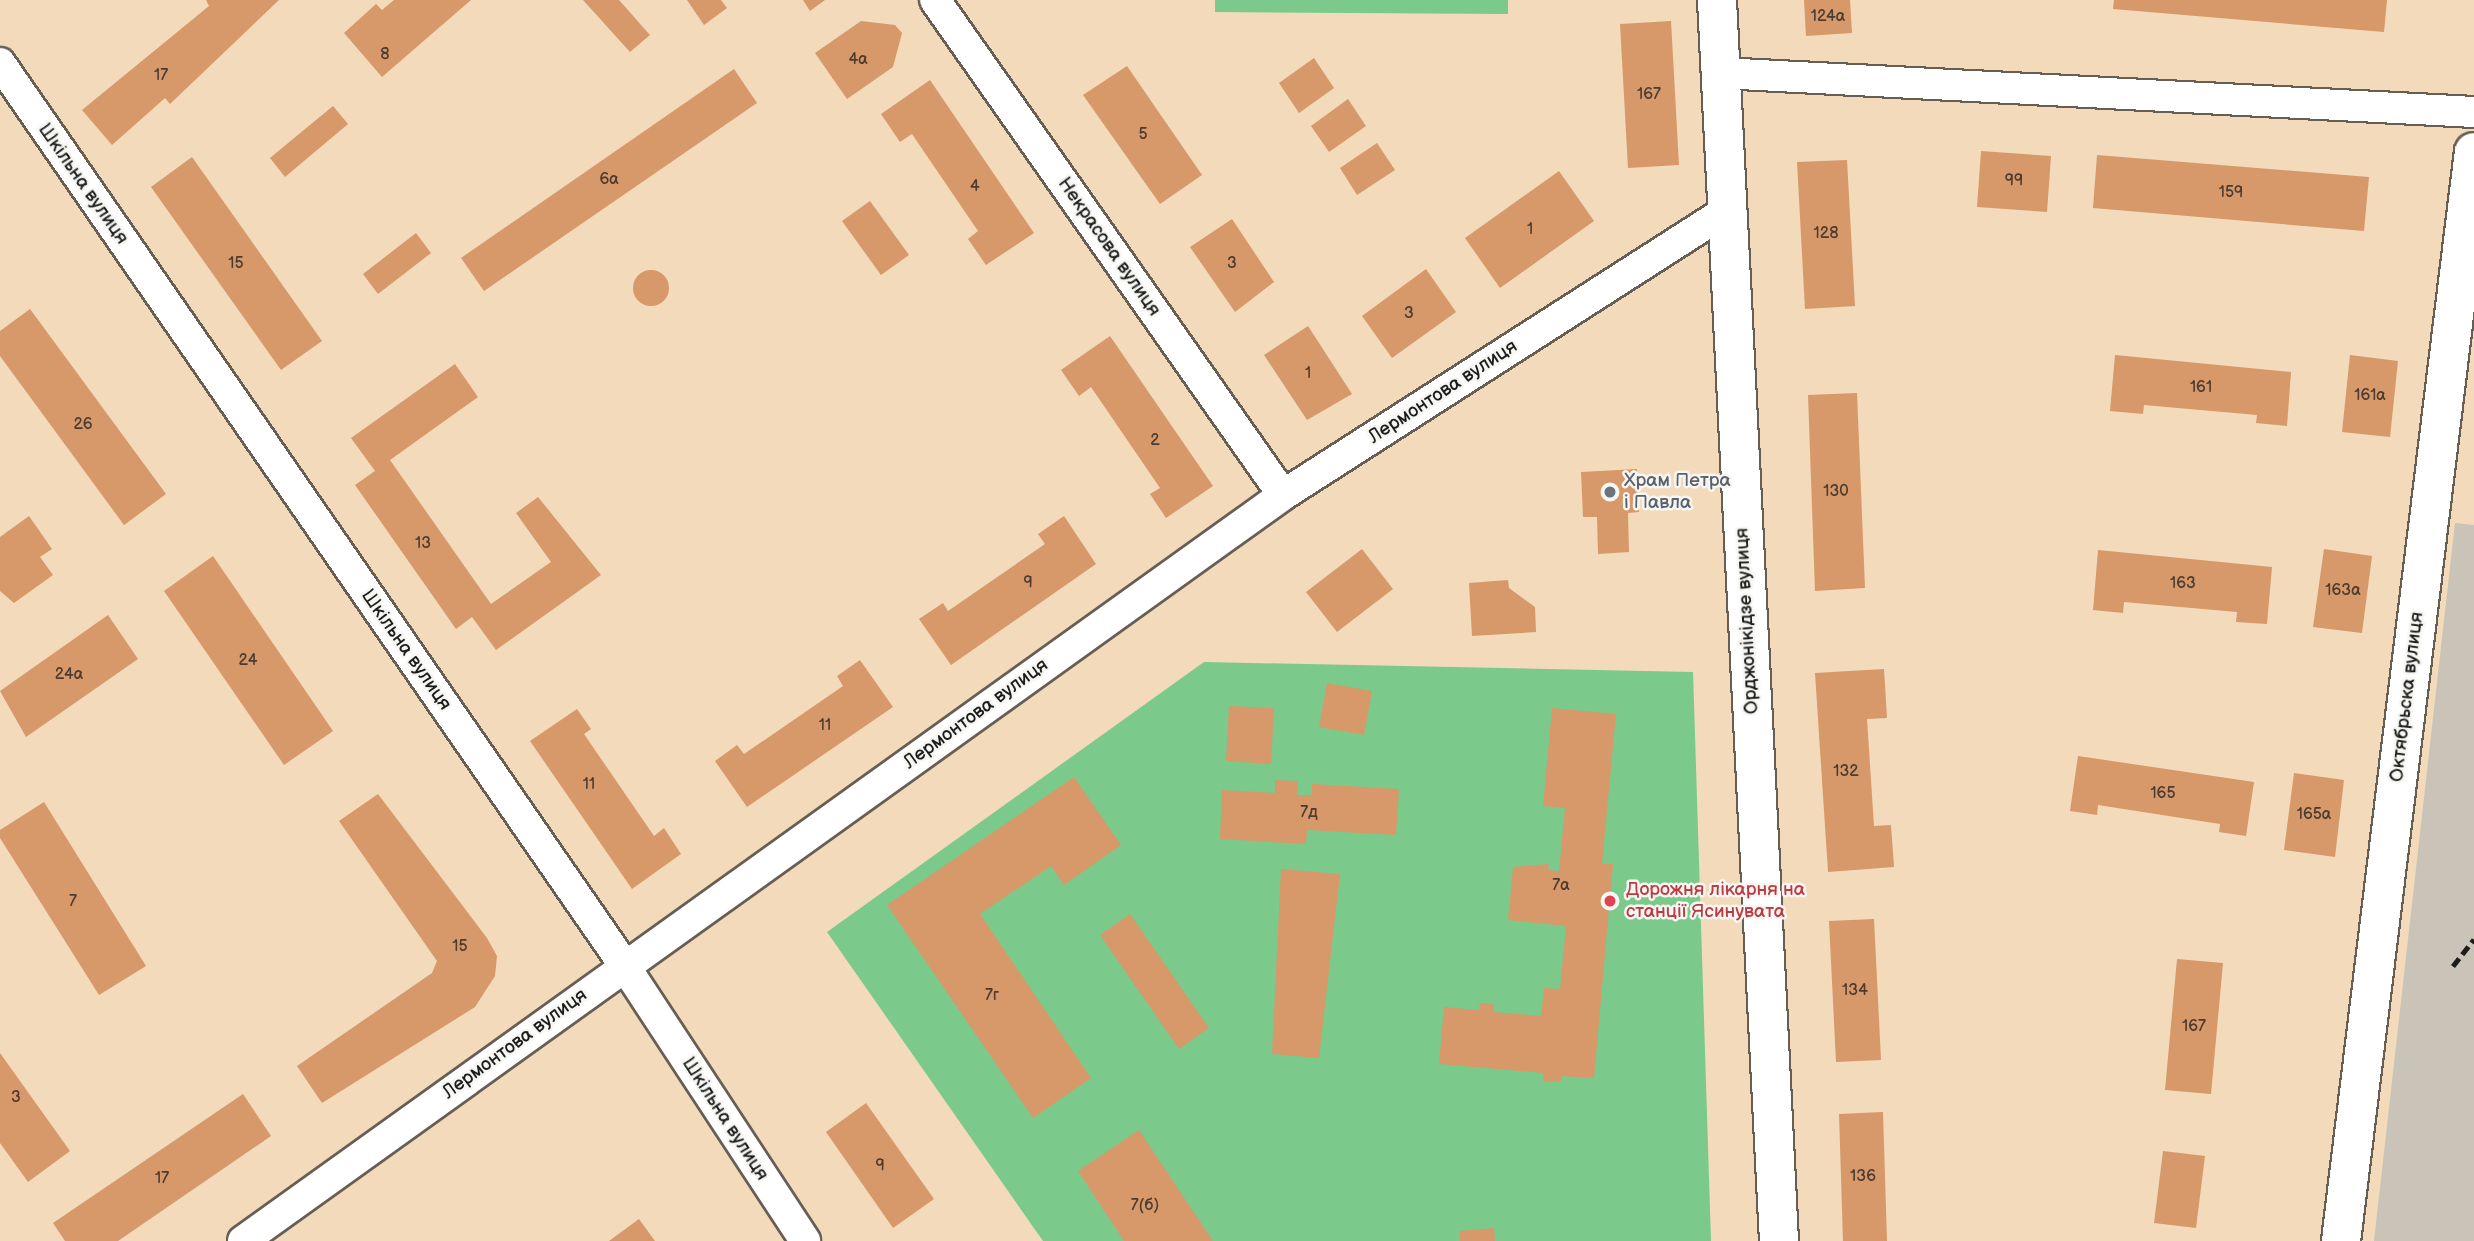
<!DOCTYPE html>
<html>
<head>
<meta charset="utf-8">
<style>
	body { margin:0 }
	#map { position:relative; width:2474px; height:1241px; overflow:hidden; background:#f2dabb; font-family:"Balsamiq Sans",sans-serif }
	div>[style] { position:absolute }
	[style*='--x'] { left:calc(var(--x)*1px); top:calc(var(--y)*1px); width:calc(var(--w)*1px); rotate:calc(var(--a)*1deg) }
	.industrial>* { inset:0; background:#c9c3b8 }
	.green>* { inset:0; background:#7bca8b }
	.building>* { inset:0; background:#d7986a }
	.round { border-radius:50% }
	.roads { filter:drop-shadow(2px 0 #675e54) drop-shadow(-2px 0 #675e54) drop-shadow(0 2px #675e54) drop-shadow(0 -2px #675e54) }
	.street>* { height:30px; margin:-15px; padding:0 15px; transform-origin:15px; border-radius:15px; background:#fff }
	.secondary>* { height:38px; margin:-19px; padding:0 19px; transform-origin:19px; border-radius:19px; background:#fff }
	.rail>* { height:5px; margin-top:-2.5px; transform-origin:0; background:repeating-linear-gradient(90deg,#1c1c1c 0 10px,transparent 0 15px) }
	.dots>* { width:19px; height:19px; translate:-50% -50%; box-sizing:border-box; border:4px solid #f6f6f2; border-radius:50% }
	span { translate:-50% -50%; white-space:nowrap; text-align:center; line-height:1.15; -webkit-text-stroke:5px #f6f6f2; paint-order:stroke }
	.number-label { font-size:16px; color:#4b3b30 }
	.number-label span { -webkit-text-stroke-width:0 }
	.street-label { font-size:19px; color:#1c1c1c }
	.worship-label { font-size:19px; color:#5b616d }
	.left { translate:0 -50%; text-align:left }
	.health-label { font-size:19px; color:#be3a42 }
</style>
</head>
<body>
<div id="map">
	<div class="industrial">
		<i style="clip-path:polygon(2455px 523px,2474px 525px,2474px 1241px,2374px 1241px)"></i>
	</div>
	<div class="green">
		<i style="clip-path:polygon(1215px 0,1508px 0,1508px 14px,1215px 12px)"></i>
		<i style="clip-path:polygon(1204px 662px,1693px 672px,1711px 1241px,1043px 1241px,827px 932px)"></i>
	</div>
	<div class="building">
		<i style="clip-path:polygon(206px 0,279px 0,170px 104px,165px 98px,112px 145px,82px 110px,209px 6px)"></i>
		<i style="clip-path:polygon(394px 0,471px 0,382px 77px,344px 33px,376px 4px,382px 10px)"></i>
		<i style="clip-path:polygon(583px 0,619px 0,650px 35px,630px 52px)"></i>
		<i style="clip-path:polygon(687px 0,721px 0,727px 8px,704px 25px)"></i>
		<i style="clip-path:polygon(803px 0,825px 0,810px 11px)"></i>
		<i style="clip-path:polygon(1804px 0,1850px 0,1852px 33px,1806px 36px)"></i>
		<i style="clip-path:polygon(2114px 0,2387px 0,2384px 32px,2113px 9px)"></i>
		<i style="clip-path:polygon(861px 21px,895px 25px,902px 33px,893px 67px,847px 99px,815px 53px)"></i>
		<i style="clip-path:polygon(1671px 21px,1679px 165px,1628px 168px,1620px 24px)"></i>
		<i style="clip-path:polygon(1314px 58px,1334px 88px,1299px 113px,1279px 83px)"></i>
		<i style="clip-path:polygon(1127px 66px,1202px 175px,1160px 204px,1083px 95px)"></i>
		<i style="clip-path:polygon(734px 69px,757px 103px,484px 291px,461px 258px)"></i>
		<i style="clip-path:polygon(930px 80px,1034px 233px,986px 265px,968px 239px,978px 231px,912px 134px,900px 142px,881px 114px)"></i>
		<i style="clip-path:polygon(1348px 99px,1366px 126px,1329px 152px,1311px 126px)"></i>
		<i style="clip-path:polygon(333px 106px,348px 124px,285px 177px,270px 158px)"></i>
		<i style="clip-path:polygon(1377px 143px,1395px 170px,1357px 195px,1340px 168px)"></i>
		<i style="clip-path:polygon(1981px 151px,2051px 156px,2047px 212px,1977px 207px)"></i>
		<i style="clip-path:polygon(2097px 155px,2369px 177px,2364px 231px,2093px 208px)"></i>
		<i style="clip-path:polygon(192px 157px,322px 341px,281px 370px,151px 187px)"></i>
		<i style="clip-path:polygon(1847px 160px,1855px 306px,1805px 309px,1797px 162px)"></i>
		<i style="clip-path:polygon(1559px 171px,1594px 221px,1500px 288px,1465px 238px)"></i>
		<i style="clip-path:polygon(870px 201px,909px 255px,881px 275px,842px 221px)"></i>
		<i style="clip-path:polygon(1232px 219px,1274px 282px,1235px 312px,1190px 247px)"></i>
		<i style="clip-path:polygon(416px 233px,431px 253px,378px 294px,363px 274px)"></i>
		<i style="clip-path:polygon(1426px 269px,1456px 312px,1392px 358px,1362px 316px)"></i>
		<i class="round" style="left:633px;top:270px;width:36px;height:36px"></i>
		<i style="clip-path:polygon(30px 309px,166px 494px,124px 525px,0 356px,0 331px)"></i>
		<i style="clip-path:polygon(1308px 326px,1352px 394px,1307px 420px,1264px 355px)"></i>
		<i style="clip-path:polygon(1110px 336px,1213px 486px,1166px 518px,1150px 494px,1160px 488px,1091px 387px,1079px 396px,1061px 370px)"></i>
		<i style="clip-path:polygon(2115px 355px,2291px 372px,2287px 426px,2256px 423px,2257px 415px,2144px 405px,2143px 414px,2110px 411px)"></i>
		<i style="clip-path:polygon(2350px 355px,2398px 361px,2390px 437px,2342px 432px)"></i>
		<i style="clip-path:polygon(455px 364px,478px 397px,390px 460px,491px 604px,551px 562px,516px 513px,538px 497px,601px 575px,496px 650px,472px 617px,456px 629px,355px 485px,375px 471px,351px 438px)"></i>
		<i style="clip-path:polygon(1857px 393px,1865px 588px,1815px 591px,1808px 395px)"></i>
		<i style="clip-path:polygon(1637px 469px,1639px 512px,1628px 513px,1629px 552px,1598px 554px,1597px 517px,1583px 517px,1581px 472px)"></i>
		<i style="clip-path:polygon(29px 516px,52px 549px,40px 557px,53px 575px,14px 603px,0 591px,0 537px)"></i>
		<i style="clip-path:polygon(1064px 516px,1096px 564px,951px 665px,919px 619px,943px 603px,948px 611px,1045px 544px,1038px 534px)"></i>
		<i style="clip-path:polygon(1362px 549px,1393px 589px,1337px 632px,1306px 592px)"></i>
		<i style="clip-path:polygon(2324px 549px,2372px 556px,2362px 633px,2313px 627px)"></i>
		<i style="clip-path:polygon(2098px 550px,2272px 567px,2267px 624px,2236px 622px,2237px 612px,2124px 602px,2123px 613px,2093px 610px)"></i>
		<i style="clip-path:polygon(213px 556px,333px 731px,284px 765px,164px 591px)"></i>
		<i style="clip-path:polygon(1508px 580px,1509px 588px,1535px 607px,1536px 632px,1472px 636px,1469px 583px)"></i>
		<i style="clip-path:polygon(108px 615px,138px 659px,26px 737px,0 691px)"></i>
		<i style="clip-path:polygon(860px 660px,893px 707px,747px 807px,715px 761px,737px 745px,744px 754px,843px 686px,837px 676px)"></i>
		<i style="clip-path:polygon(1884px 669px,1887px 718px,1867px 719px,1874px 826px,1891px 825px,1894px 867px,1828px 872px,1815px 673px)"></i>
		<i style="clip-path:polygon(1327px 683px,1372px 691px,1364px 735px,1319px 727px)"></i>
		<i style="clip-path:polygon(1229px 706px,1274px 708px,1271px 764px,1226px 761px)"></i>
		<i style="clip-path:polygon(1552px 708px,1616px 714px,1602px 864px,1613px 864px,1594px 1078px,1561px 1076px,1561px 1082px,1543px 1081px,1543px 1073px,1439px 1064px,1444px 1007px,1479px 1010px,1480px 1003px,1494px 1004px,1494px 1012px,1541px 1016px,1544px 988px,1560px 989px,1566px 926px,1508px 920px,1513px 867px,1549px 864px,1548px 870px,1559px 871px,1565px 808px,1543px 806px)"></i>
		<i style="clip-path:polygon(577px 709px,591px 729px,584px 734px,654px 836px,664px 828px,681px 854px,632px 889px,530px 741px)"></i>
		<i style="clip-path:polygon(2078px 756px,2254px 782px,2246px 836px,2219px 832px,2220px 824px,2098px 805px,2097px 815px,2070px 811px)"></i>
		<i style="clip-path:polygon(2294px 773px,2344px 780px,2335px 857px,2284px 850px)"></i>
		<i style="clip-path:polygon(1074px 777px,1121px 845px,1064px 885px,1051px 866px,980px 914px,1091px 1078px,1033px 1118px,887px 905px)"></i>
		<i style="clip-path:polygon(1275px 780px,1298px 781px,1297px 795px,1312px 795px,1312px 784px,1399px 789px,1396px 835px,1307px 830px,1306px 844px,1220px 839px,1222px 790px,1275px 793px)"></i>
		<i style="clip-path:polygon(378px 794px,487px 938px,497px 956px,495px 976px,475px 1007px,322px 1103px,297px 1066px,432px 973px,437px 961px,339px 821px)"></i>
		<i style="clip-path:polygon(44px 802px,146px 966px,99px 995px,0 838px,0 830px)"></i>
		<i style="clip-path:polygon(1281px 869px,1340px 874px,1319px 1058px,1272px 1054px)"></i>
		<i style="clip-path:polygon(1130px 914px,1209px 1028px,1179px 1049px,1100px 935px)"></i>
		<i style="clip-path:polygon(1874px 919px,1881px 1060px,1836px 1062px,1829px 921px)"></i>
		<i style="clip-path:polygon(2177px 959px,2223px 963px,2211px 1094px,2165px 1090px)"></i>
		<i style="clip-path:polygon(0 1053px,70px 1151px,28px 1182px,0 1143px)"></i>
		<i style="clip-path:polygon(243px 1094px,271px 1136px,118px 1241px,65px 1241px,53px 1223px)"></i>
		<i style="clip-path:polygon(866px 1103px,934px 1199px,893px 1228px,826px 1132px)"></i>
		<i style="clip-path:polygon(1883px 1112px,1887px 1241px,1843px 1241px,1839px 1114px)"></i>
		<i style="clip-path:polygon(1139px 1130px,1213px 1241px,1124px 1241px,1078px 1171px)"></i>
		<i style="clip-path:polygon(2163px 1151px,2205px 1156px,2196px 1228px,2154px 1223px)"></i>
		<i style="clip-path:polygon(639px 1219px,655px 1241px,609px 1241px)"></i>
		<i style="clip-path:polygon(1494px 1228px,1495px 1241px,1460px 1241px,1459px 1231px)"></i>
	</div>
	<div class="roads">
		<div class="street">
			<i style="--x:935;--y:0;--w:605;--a:54.89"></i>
			<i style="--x:0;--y:63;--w:1097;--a:55.32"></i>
			<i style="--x:624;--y:965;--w:330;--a:56.7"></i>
			<i style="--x:1720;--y:73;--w:755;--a:2.96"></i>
			<i style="--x:243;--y:1241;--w:1280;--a:-35.65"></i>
			<i style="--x:1283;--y:495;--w:526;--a:-32.66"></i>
		</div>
		<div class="secondary">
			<i style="--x:1717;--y:0;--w:1243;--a:87.14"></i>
			<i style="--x:2341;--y:1241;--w:1097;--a:-83.04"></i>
		</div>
	</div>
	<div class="rail">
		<i style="--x:2453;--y:966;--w:34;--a:-52"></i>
	</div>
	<div class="dots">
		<i style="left:1610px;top:492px;background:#6b7280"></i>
		<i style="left:1610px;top:901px;background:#e0444e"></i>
	</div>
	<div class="number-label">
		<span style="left:1828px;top:17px">124а</span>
		<span style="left:385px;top:55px">8</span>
		<span style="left:858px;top:60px">4а</span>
		<span style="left:161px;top:76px">17</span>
		<span style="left:1649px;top:95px">167</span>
		<span style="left:1143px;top:135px">5</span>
		<span style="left:609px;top:180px">6а</span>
		<span style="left:2014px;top:181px">99</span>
		<span style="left:975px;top:187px">4</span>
		<span style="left:2231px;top:193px">159</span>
		<span style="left:1530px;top:230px">1</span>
		<span style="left:1826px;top:234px">128</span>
		<span style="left:236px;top:264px">15</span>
		<span style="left:1232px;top:264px">3</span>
		<span style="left:1409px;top:314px">3</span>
		<span style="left:1308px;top:374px">1</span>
		<span style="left:2201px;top:388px">161</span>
		<span style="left:2370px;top:396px">161а</span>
		<span style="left:83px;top:425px">26</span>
		<span style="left:1155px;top:441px">2</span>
		<span style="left:1836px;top:492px">130</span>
		<span style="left:423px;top:544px">13</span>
		<span style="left:1028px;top:583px">9</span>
		<span style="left:2183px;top:584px">163</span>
		<span style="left:2343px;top:591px">163а</span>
		<span style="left:248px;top:661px">24</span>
		<span style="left:69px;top:675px">24а</span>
		<span style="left:825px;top:726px">11</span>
		<span style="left:1846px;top:772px">132</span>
		<span style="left:589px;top:785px">11</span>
		<span style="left:2163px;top:794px">165</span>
		<span style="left:1309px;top:813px">7д</span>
		<span style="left:2314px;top:815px">165а</span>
		<span style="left:1561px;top:886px">7а</span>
		<span style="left:73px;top:902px">7</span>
		<span style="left:460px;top:947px">15</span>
		<span style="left:1855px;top:991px">134</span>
		<span style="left:992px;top:996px">7г</span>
		<span style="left:2194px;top:1027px">167</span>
		<span style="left:16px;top:1098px">3</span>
		<span style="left:880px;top:1166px">9</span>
		<span style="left:1863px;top:1177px">136</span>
		<span style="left:162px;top:1179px">17</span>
		<span style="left:1145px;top:1206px">7(б)</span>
	</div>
	<div class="street-label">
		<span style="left:83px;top:184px;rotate:55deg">Шкільна вулиця</span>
		<span style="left:1109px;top:247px;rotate:55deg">Некрасова вулиця</span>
		<span style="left:1443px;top:392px;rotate:-33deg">Лермонтова вулиця</span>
		<span style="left:1747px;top:621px;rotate:-93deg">Орджонікідзе вулиця</span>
		<span style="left:406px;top:650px;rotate:55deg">Шкільна вулиця</span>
		<span style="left:2407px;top:697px;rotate:-83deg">Октябрьска вулиця</span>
		<span style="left:976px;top:714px;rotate:-36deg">Лермонтова вулиця</span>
		<span style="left:515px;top:1044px;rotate:-36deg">Лермонтова вулиця</span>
		<span style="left:725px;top:1119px;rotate:57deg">Шкільна вулиця</span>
	</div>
	<div class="worship-label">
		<span class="left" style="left:1624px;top:492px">Храм Петра<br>і Павла</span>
	</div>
	<div class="health-label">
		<span class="left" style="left:1626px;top:901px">Дорожня лікарня на<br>станції Ясинувата</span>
	</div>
</div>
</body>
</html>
